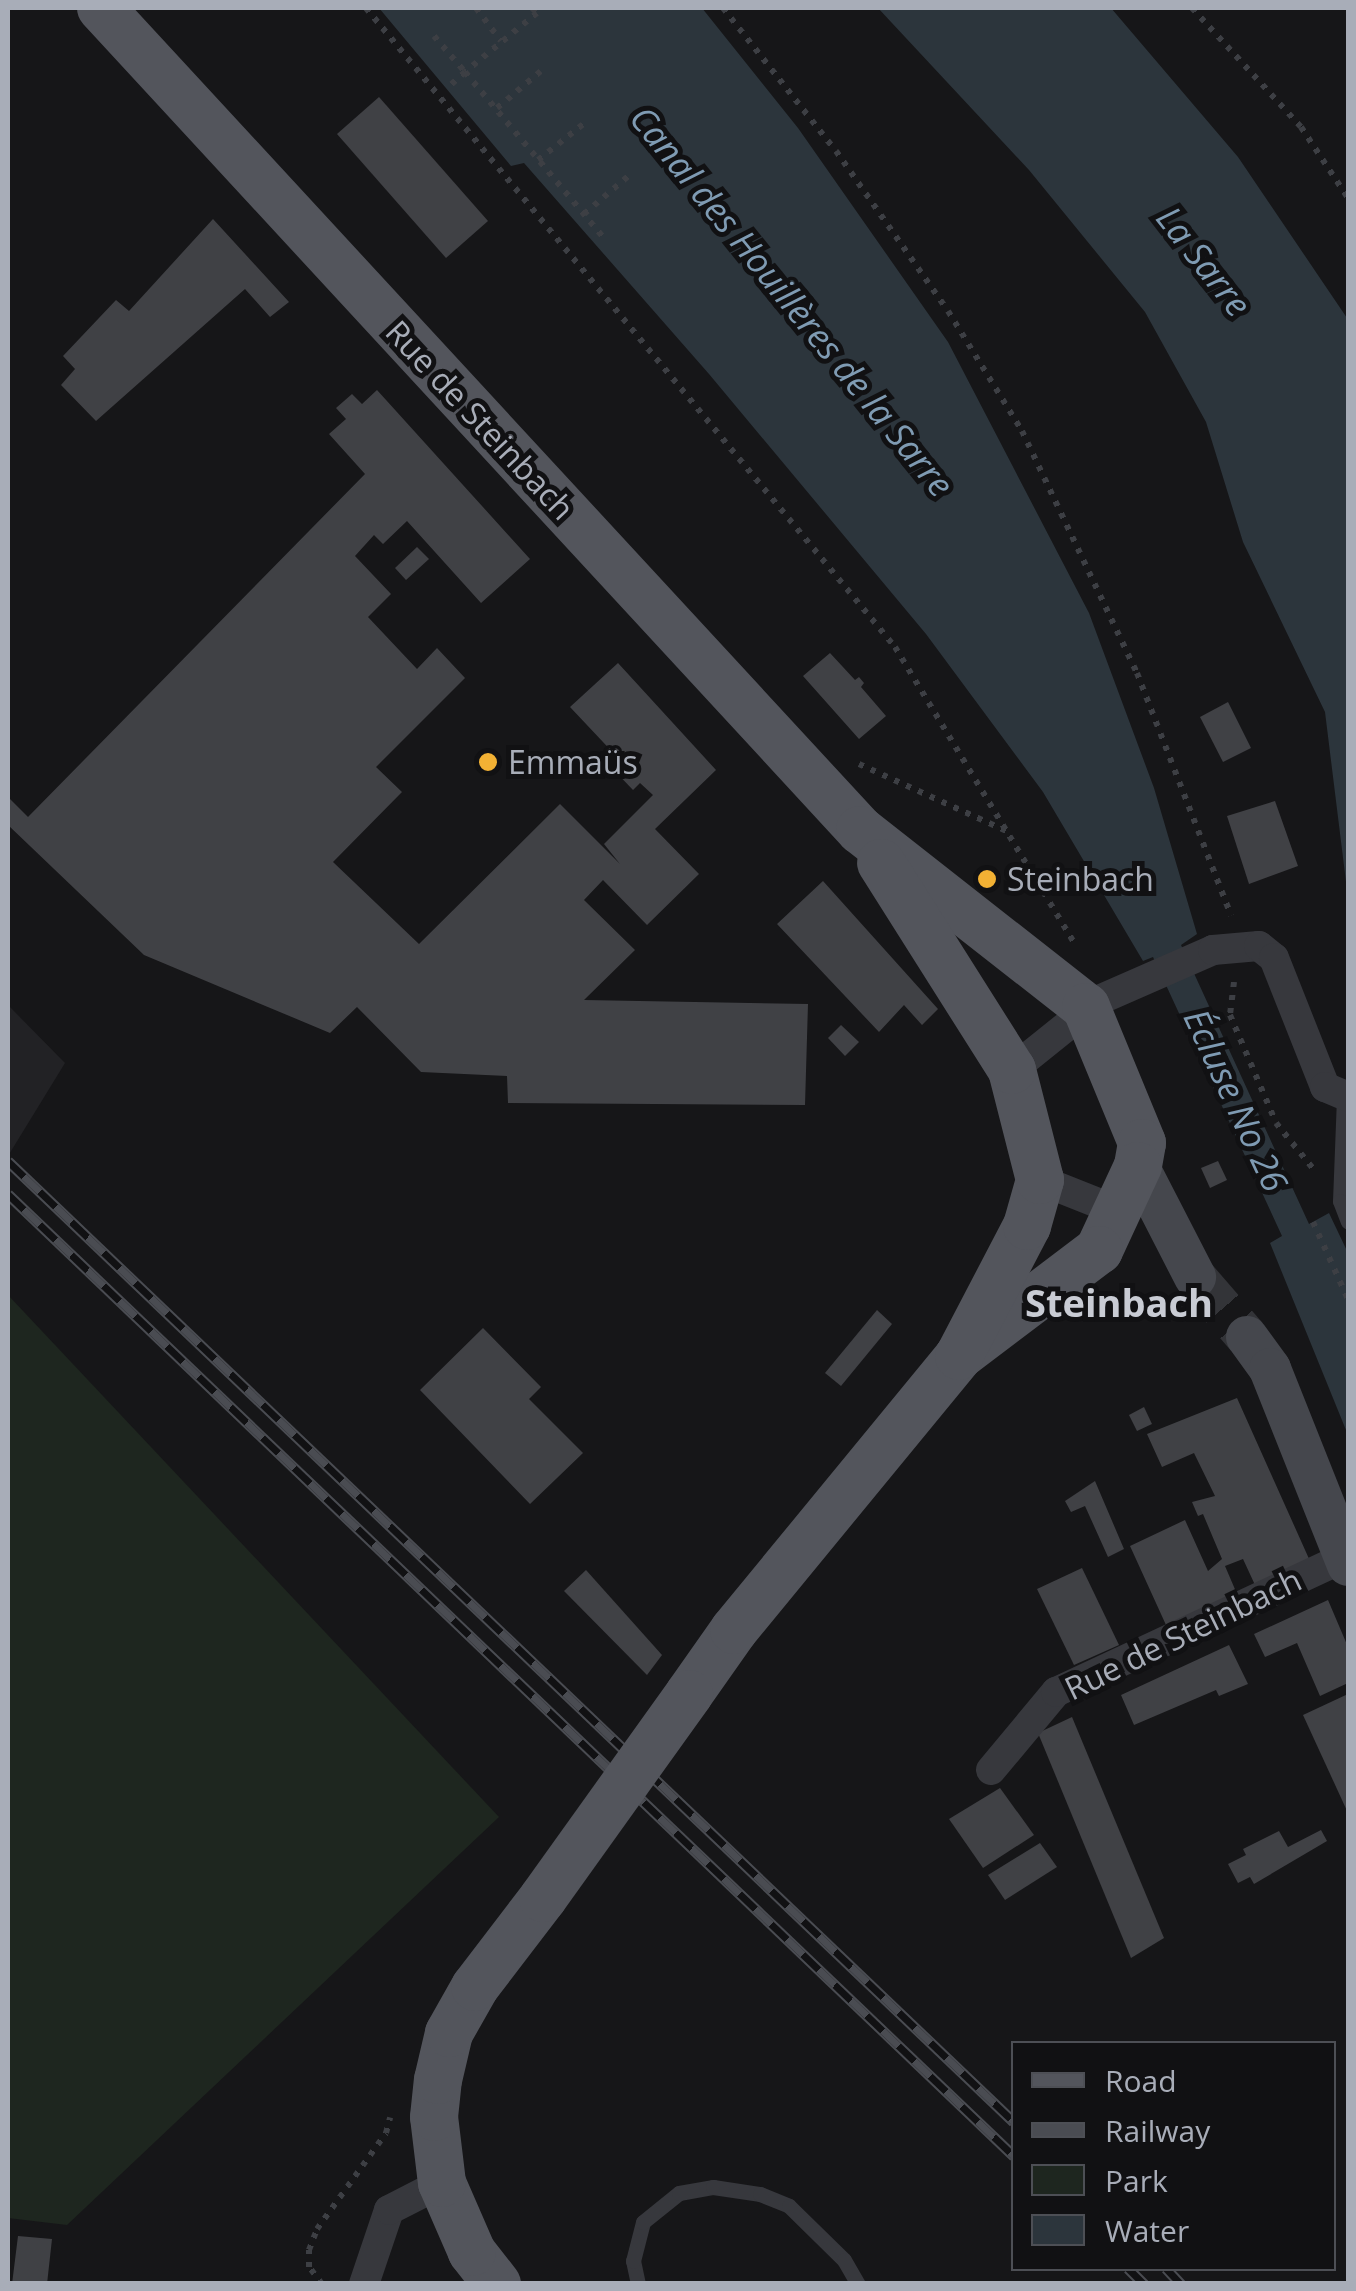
<!DOCTYPE html>
<html>
<head>
<meta charset="utf-8">
<style>
	body { margin:0 }
	#map { position:relative; width:1356px; height:2291px; overflow:hidden; background:#161618; font-family:"Open Sans",sans-serif }
	div>[style] { position:absolute }
	[style*='--x'] { left:calc(var(--x)*1px); top:calc(var(--y)*1px); width:calc(var(--w)*1px); rotate:calc(var(--a)*1deg) }
	.built>* { inset:0; background:#222225 }
	.green>* { inset:0; background:#1e261f }
	.water>* { inset:0; background:#2c353c }
	.building>* { inset:0; background:#404145 }
	.secondary-tunnel>* { height:42px; margin-top:-21px; transform-origin:0; background:repeating-linear-gradient(90deg,#333438 0 42px,transparent 0 63px) }
	.path>* { height:6px; margin-top:-3px; transform-origin:0; background:repeating-linear-gradient(90deg,#3d3f44 0 5px,transparent 0 13px) }
	.lane>* { height:15px; margin:-7.5px; padding:0 7.5px; transform-origin:7.5px; border-radius:7.5px; background:#37383d }
	.street>* { height:30px; margin:-15px; padding:0 15px; transform-origin:15px; border-radius:15px; background:#37383d }
	.secondary>* { height:42px; margin:-21px; padding:0 21px; transform-origin:21px; border-radius:21px; background:#45474d }
	.primary>* { height:48px; margin:-24px; padding:0 24px; transform-origin:24px; border-radius:24px; background:#53555c }
	.rail>* { height:11px; margin-top:-5.5px; transform-origin:0; background:repeating-linear-gradient(90deg,#111113 0 22px,#4a4c52 0 44px); box-sizing:border-box; border-block:2px solid #4a4c52 }
	.primary-bridge>* { height:48px; margin:-24px; padding:0 24px; transform-origin:24px; border-radius:24px; background:#53555c }
	.dots>* { width:28px; height:28px; translate:-50% -50%; box-sizing:border-box; border:5px solid #111113; border-radius:50% }
	span { translate:-50% -50%; white-space:nowrap; text-align:center; line-height:1.15; -webkit-text-stroke:10px #111113; paint-order:stroke }
	.street-label { font-size:32px; color:#a8adb8 }
	.poi-label { font-size:32px; color:#a8adb8 }
	.left { translate:0 -50%; text-align:left }
	.water-label { font-size:35px; color:#7f9bb3; font-style:italic }
	.quarter-label { font-size:38px; color:#c9ccd4; font-weight:700 }
	.frame { position:absolute; inset:0; border:10px solid #a8adb8; pointer-events:none }
	.legend { position:absolute; left:1011px; top:2041px; width:325px; height:230px; box-sizing:border-box; background:#111113; border:2px solid #4d4f55; margin:0; padding:12px 18px; list-style:none; font-size:30px; color:#a8adb8 }
	.legend li { display:flex; align-items:center; gap:20px; height:50px }
	.legend b { width:50px; border:2px solid #4d4f55 }
</style>
</head>
<body>
<div id="map">
	<div class="built">
		<i style="clip-path:polygon(8px 1005px,65px 1063px,8px 1156px)"></i>
	</div>
	<div class="green">
		<i style="clip-path:polygon(8px 1295px,499px 1817px,67px 2225px,8px 2218px)"></i>
	</div>
	<div class="water">
		<i style="clip-path:polygon(379px 8px,702px 8px,798px 128px,948px 342px,1089px 613px,1154px 788px,1197px 934px,1181px 945px,1309px 1224px,1329px 1213px,1348px 1253px,1348px 1435px,1270px 1243px,1282px 1236px,1153px 957px,1143px 961px,1043px 792px,926px 634px,709px 374px,524px 163px,511px 166px)"></i>
		<i style="clip-path:polygon(878px 8px,1111px 8px,1238px 157px,1347px 318px,1348px 898px,1325px 712px,1243px 542px,1206px 422px,1145px 312px,1029px 170px)"></i>
	</div>
	<div class="building">
		<i style="clip-path:polygon(379px 97px,488px 221px,446px 258px,337px 134px)"></i>
		<i style="clip-path:polygon(213px 219px,289px 302px,270px 317px,245px 289px,96px 421px,61px 385px,75px 369px,63px 356px,116px 300px,129px 311px)"></i>
		<i style="clip-path:polygon(377px 390px,530px 559px,481px 603px,407px 521px,383px 544px,374px 535px,355px 556px,391px 594px,368px 617px,417px 669px,437px 648px,465px 678px,376px 767px,402px 792px,333px 862px,419px 944px,560px 804px,620px 864px,604px 844px,653px 795px,640px 783px,633px 790px,611px 767px,619px 759px,570px 707px,618px 663px,716px 770px,655px 829px,699px 874px,647px 925px,603px 880px,584px 900px,635px 950px,584px 1000px,808px 1004px,805px 1105px,508px 1103px,507px 1076px,421px 1072px,357px 1007px,330px 1033px,144px 955px,8px 825px,8px 797px,28px 817px,365px 474px,329px 434px,346px 419px,336px 408px,352px 394px,362px 404px)"></i>
		<i style="clip-path:polygon(417px 547px,429px 559px,406px 580px,395px 568px)"></i>
		<i style="clip-path:polygon(830px 653px,855px 680px,859px 677px,864px 683px,861px 687px,886px 716px,859px 739px,803px 676px)"></i>
		<i style="clip-path:polygon(1228px 702px,1251px 748px,1223px 762px,1200px 717px)"></i>
		<i style="clip-path:polygon(1275px 801px,1298px 866px,1249px 884px,1227px 816px)"></i>
		<i style="clip-path:polygon(823px 881px,938px 1009px,922px 1025px,904px 1005px,879px 1032px,777px 924px)"></i>
		<i style="clip-path:polygon(841px 1025px,859px 1042px,845px 1056px,828px 1038px)"></i>
		<i style="clip-path:polygon(1218px 1161px,1227px 1180px,1210px 1188px,1201px 1168px)"></i>
		<i style="clip-path:polygon(877px 1310px,892px 1324px,841px 1386px,825px 1373px)"></i>
		<i style="clip-path:polygon(483px 1328px,541px 1387px,529px 1399px,583px 1453px,530px 1504px,420px 1390px)"></i>
		<i style="clip-path:polygon(1237px 1398px,1310px 1561px,1255px 1585px,1243px 1559px,1225px 1566px,1237px 1594px,1166px 1625px,1130px 1546px,1185px 1520px,1208px 1571px,1222px 1559px,1203px 1514px,1198px 1516px,1192px 1502px,1215px 1496px,1194px 1453px,1162px 1467px,1147px 1434px)"></i>
		<i style="clip-path:polygon(1144px 1407px,1152px 1424px,1137px 1431px,1129px 1415px)"></i>
		<i style="clip-path:polygon(1095px 1481px,1124px 1549px,1108px 1557px,1085px 1506px,1071px 1512px,1065px 1501px)"></i>
		<i style="clip-path:polygon(1082px 1568px,1119px 1645px,1074px 1665px,1037px 1589px)"></i>
		<i style="clip-path:polygon(586px 1570px,662px 1655px,647px 1675px,564px 1591px)"></i>
		<i style="clip-path:polygon(1328px 1600px,1348px 1647px,1348px 1683px,1320px 1696px,1297px 1643px,1265px 1657px,1254px 1634px)"></i>
		<i style="clip-path:polygon(1229px 1645px,1248px 1684px,1219px 1696px,1216px 1690px,1134px 1725px,1121px 1695px)"></i>
		<i style="clip-path:polygon(1348px 1694px,1348px 1813px,1303px 1715px)"></i>
		<i style="clip-path:polygon(1072px 1717px,1164px 1938px,1131px 1958px,1038px 1733px)"></i>
		<i style="clip-path:polygon(1000px 1788px,1034px 1835px,983px 1868px,949px 1819px)"></i>
		<i style="clip-path:polygon(1321px 1830px,1327px 1841px,1254px 1884px,1250px 1877px,1238px 1883px,1228px 1864px,1246px 1855px,1243px 1849px,1279px 1831px,1288px 1847px)"></i>
		<i style="clip-path:polygon(1040px 1843px,1057px 1867px,1005px 1900px,988px 1875px)"></i>
		<i style="clip-path:polygon(18px 2236px,52px 2239px,47px 2284px,12px 2284px)"></i>
	</div>
	<div class="secondary-tunnel">
		<i style="--x:1195;--y:1277;--w:79;--a:49.1"></i>
	</div>
	<div class="path">
		<i style="--x:366;--y:8;--w:830;--a:50.38"></i>
		<i style="--x:895;--y:647;--w:344;--a:58.8"></i>
		<i style="--x:476;--y:8;--w:41;--a:52.9"></i>
		<i style="--x:532;--y:8;--w:7;--a:45"></i>
		<i style="--x:537;--y:13;--w:93;--a:140.7"></i>
		<i style="--x:465;--y:72;--w:214;--a:50.1"></i>
		<i style="--x:723;--y:8;--w:182;--a:51.7"></i>
		<i style="--x:836;--y:151;--w:195;--a:55"></i>
		<i style="--x:948;--y:311;--w:141;--a:58.3"></i>
		<i style="--x:1022;--y:431;--w:268;--a:64.6"></i>
		<i style="--x:1137;--y:673;--w:260;--a:68.8"></i>
		<i style="--x:1192;--y:8;--w:161;--a:47.5"></i>
		<i style="--x:1301;--y:127;--w:85;--a:56.5"></i>
		<i style="--x:434;--y:36;--w:48;--a:49.3"></i>
		<i style="--x:465;--y:72;--w:24;--a:138"></i>
		<i style="--x:497;--y:108;--w:57;--a:-40.1"></i>
		<i style="--x:538;--y:160;--w:63;--a:-38.5"></i>
		<i style="--x:584;--y:214;--w:63;--a:-40.5"></i>
		<i style="--x:859;--y:764;--w:162;--a:24.4"></i>
		<i style="--x:1234;--y:982;--w:33;--a:97"></i>
		<i style="--x:1230;--y:1015;--w:117;--a:66.9"></i>
		<i style="--x:1276;--y:1123;--w:62;--a:50.9"></i>
		<i style="--x:1313;--y:1222;--w:85;--a:65.6"></i>
		<i style="--x:322;--y:2284;--w:21;--a:-127"></i>
		<i style="--x:309;--y:2267;--w:17;--a:-90"></i>
		<i style="--x:309;--y:2250;--w:22;--a:-69"></i>
		<i style="--x:317;--y:2229;--w:118;--a:-54.3"></i>
		<i style="--x:386;--y:2133;--w:16;--a:-75"></i>
	</div>
	<div class="lane">
		<i style="--x:1344;--y:1097;--w:104;--a:92.2"></i>
		<i style="--x:1340;--y:1201;--w:22;--a:69"></i>
		<i style="--x:638;--y:2284;--w:24;--a:-102"></i>
		<i style="--x:633;--y:2261;--w:40;--a:-75.6"></i>
		<i style="--x:643;--y:2222;--w:46;--a:-38.9"></i>
		<i style="--x:679;--y:2193;--w:35;--a:-10"></i>
		<i style="--x:713;--y:2187;--w:48;--a:8.5"></i>
		<i style="--x:760;--y:2194;--w:31;--a:22"></i>
		<i style="--x:789;--y:2206;--w:77;--a:44.5"></i>
		<i style="--x:844;--y:2260;--w:28;--a:60"></i>
	</div>
	<div class="street">
		<i style="--x:1012;--y:1070;--w:112;--a:-38.8"></i>
		<i style="--x:1099;--y:1000;--w:124;--a:-23.7"></i>
		<i style="--x:1213;--y:950;--w:46;--a:-5"></i>
		<i style="--x:1259;--y:946;--w:19;--a:39"></i>
		<i style="--x:1274;--y:958;--w:139;--a:68.4"></i>
		<i style="--x:1325;--y:1087;--w:25;--a:23"></i>
		<i style="--x:1040;--y:1180;--w:84;--a:21.7"></i>
		<i style="--x:991;--y:1770;--w:102;--a:-50.2"></i>
		<i style="--x:1056;--y:1692;--w:319;--a:-25"></i>
		<i style="--x:364;--y:2284;--w:78;--a:-71.3"></i>
		<i style="--x:389;--y:2210;--w:59;--a:-27"></i>
	</div>
	<div class="secondary">
		<i style="--x:1138;--y:1166;--w:125;--a:62.8"></i>
		<i style="--x:1247;--y:1337;--w:39;--a:54"></i>
		<i style="--x:1270;--y:1369;--w:211;--a:68.3"></i>
	</div>
	<div class="primary">
		<i style="--x:101;--y:8;--w:1119;--a:47.28"></i>
		<i style="--x:860;--y:830;--w:287;--a:38.1"></i>
		<i style="--x:1086;--y:1007;--w:147;--a:67.6"></i>
		<i style="--x:1142;--y:1143;--w:23;--a:100"></i>
		<i style="--x:1138;--y:1166;--w:93;--a:114.9"></i>
		<i style="--x:1099;--y:1250;--w:176;--a:142.9"></i>
		<i style="--x:689;--y:1694;--w:78;--a:-54.9"></i>
		<i style="--x:734;--y:1630;--w:355;--a:-50.6"></i>
		<i style="--x:959;--y:1356;--w:147;--a:-62.4"></i>
		<i style="--x:1027;--y:1226;--w:48;--a:-74.2"></i>
		<i style="--x:1040;--y:1180;--w:114;--a:-104.3"></i>
		<i style="--x:1012;--y:1070;--w:245;--a:-122.3"></i>
		<i style="--x:497;--y:2284;--w:41;--a:-128"></i>
		<i style="--x:472;--y:2252;--w:75;--a:-113.5"></i>
		<i style="--x:442;--y:2183;--w:66;--a:-96.9"></i>
		<i style="--x:434;--y:2117;--w:37;--a:-84"></i>
		<i style="--x:438;--y:2080;--w:48;--a:-76.8"></i>
		<i style="--x:449;--y:2033;--w:53;--a:-60.5"></i>
		<i style="--x:475;--y:1987;--w:112;--a:-52.6"></i>
	</div>
	<div class="rail">
		<i style="--x:8;--y:1161;--w:1391;--a:43.69"></i>
		<i style="--x:8;--y:1194;--w:1392;--a:43.72"></i>
		<i style="--x:1128;--y:2268;--w:23;--a:45"></i>
		<i style="--x:1166;--y:2268;--w:22;--a:47"></i>
	</div>
	<div class="primary-bridge">
		<i style="--x:543;--y:1898;--w:251;--a:-54.4"></i>
	</div>
	<div class="dots">
		<i style="left:488px;top:762px;background:#f2b134"></i>
		<i style="left:987px;top:879px;background:#f2b134"></i>
	</div>
	<div class="street-label">
		<span style="left:480px;top:420px;rotate:47deg">Rue de Steinbach</span>
		<span style="left:1183px;top:1634px;rotate:-26deg">Rue de Steinbach</span>
	</div>
	<div class="poi-label">
		<span class="left" style="left:508px;top:762px">Emmaüs</span>
		<span class="left" style="left:1007px;top:879px">Steinbach</span>
	</div>
	<div class="water-label">
		<span style="left:1204px;top:261px;rotate:52deg">La Sarre</span>
		<span style="left:792px;top:301px;rotate:51deg">Canal des Houillères de la Sarre</span>
		<span style="left:1236px;top:1100px;rotate:65deg">Écluse No 26</span>
	</div>
	<div class="quarter-label">
		<span style="left:1119px;top:1303px">Steinbach</span>
	</div>
	<div class="frame"></div>
	<ul class="legend">
	<li><b style="height:12px;background:#53555c"></b>Road</li>
	<li><b style="height:12px;background:#4a4c52"></b>Railway</li>
	<li><b style="height:28px;background:#1e261f"></b>Park</li>
	<li><b style="height:28px;background:#2c353c"></b>Water</li>
	</ul>
</div>
</body>
</html>
